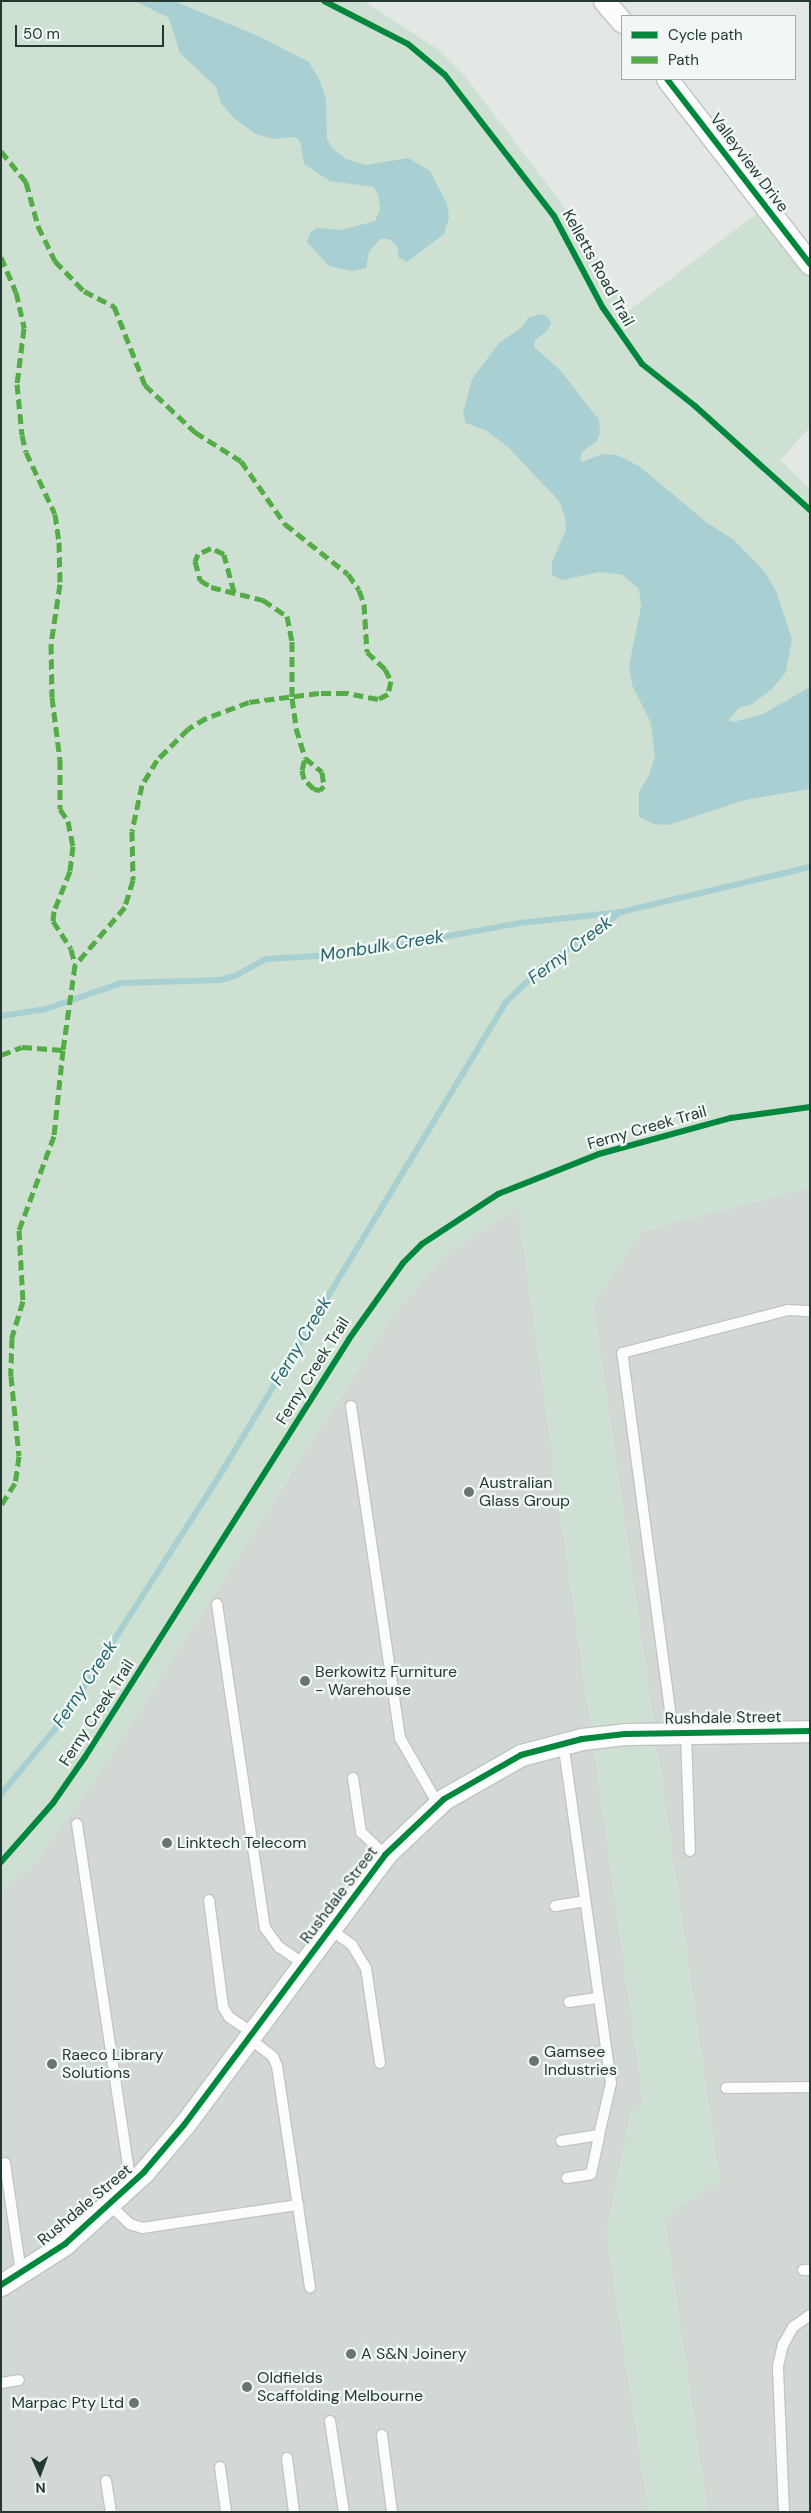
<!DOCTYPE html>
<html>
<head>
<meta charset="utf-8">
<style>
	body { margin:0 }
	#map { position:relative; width:811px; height:2513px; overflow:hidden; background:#e3e8e5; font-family:"DM Sans",sans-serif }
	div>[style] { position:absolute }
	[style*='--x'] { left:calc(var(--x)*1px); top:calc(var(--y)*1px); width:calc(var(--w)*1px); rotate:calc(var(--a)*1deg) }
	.built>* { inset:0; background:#d2d9d5 }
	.green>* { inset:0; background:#cee0d2 }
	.water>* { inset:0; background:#a8cfd1 }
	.stream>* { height:6px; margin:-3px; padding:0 3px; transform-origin:3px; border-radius:3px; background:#a8cfd1 }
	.roads { filter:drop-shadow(1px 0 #c0c5c2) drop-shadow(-1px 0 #c0c5c2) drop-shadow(0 1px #c0c5c2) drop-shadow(0 -1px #c0c5c2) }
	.service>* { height:10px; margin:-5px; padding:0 5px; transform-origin:5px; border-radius:5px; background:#fbfcfb }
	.minor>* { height:21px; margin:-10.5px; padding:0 10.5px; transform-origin:10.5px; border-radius:10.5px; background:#fbfcfb }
	.quiet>* { height:5px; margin-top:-2.5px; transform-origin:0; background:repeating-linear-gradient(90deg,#53ac45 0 10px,transparent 0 15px) }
	.cycleway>* { height:6px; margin:-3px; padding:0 3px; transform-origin:3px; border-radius:3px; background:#00873e }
	.dots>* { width:14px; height:14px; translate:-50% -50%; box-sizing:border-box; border:2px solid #f1f7f4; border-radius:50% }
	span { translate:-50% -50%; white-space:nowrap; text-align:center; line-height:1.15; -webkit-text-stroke:4.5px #f1f7f4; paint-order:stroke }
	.street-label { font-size:16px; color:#243931 }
	.poi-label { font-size:16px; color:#243931 }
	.left { translate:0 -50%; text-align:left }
	.right { translate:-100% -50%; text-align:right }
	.water-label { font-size:18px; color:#25666d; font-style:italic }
	.frame { position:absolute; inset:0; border:2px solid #243931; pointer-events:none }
	.legend { position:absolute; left:621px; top:15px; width:175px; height:65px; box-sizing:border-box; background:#f1f7f4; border:1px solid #9faba6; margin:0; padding:6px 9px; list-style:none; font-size:15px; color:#243931 }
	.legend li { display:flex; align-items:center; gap:10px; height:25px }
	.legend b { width:25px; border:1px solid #9faba6 }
	.north { position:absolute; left:15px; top:2448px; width:50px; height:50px; -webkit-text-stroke:4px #f1f7f4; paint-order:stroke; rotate:178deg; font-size:14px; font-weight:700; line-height:20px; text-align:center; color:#243931 }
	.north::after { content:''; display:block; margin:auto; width:18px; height:22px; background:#243931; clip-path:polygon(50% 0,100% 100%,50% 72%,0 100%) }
	.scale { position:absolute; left:15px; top:25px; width:149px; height:22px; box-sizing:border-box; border:2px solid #243931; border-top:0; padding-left:6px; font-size:15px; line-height:18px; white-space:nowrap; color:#243931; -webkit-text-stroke:4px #f1f7f4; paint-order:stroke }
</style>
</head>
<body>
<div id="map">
	<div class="built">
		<i style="clip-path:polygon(810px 1188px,810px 2512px,707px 2512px,664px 2217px,719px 2181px,593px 1304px,642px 1231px)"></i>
		<i style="clip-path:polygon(518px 1207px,644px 2103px,631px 2111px,607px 2233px,649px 2512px,1px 2512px,1px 1892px,35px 1863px,96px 1778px,396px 1310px,451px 1250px)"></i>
	</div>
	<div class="green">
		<i style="clip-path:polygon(1px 1px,364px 1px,439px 50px,465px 76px,580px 228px,627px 312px,765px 207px,810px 264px,810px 427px,780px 460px,810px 489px,810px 1188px,642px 1231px,593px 1304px,719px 2181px,664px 2217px,707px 2512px,649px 2512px,607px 2233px,631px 2111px,644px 2103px,518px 1207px,451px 1250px,396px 1310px,96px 1778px,35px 1863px,1px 1892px)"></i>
	</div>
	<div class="water">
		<i style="clip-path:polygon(135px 1px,174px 1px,258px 36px,309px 62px,320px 81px,326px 100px,327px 139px,332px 148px,346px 159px,365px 165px,408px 158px,430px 171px,447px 204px,449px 217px,444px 234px,407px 262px,399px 258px,397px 246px,389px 239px,380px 239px,369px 252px,366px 268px,352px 271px,329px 266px,307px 242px,310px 233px,317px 228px,342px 230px,375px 221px,380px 210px,379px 198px,374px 187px,330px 181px,304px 164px,300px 141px,295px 137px,274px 139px,256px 134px,235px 119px,221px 103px,216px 87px,180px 53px,169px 18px)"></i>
		<i style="clip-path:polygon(541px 314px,548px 317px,551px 323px,547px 331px,535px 340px,534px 347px,561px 371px,599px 420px,600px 433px,596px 442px,583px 451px,580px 458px,582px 462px,602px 454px,617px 455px,639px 466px,706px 522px,734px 540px,764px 571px,776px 591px,792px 639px,786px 672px,772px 689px,752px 704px,739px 708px,728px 720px,733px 722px,763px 714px,810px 687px,810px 789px,745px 800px,668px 825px,654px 824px,639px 817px,639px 792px,649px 775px,655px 757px,651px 723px,632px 685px,629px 666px,641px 607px,639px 589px,623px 575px,600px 572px,562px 580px,552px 575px,552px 562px,566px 530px,565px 516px,559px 501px,508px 447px,487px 431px,466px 423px,463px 413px,472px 379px,499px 343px,522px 327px,528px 318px)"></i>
	</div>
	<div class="stream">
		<i style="--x:1;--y:1016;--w:46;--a:-8.8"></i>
		<i style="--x:46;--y:1009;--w:79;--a:-19.1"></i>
		<i style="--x:121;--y:983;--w:99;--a:-1.7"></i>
		<i style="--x:220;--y:980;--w:16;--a:-15"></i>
		<i style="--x:235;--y:976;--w:35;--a:-29"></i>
		<i style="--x:266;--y:959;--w:85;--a:-3.4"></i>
		<i style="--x:351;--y:954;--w:172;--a:-10.4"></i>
		<i style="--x:520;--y:923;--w:102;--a:-6.2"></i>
		<i style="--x:621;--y:912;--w:194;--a:-13.4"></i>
		<i style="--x:1;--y:1794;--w:99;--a:-50.3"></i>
		<i style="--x:64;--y:1718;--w:285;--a:-57.3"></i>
		<i style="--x:218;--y:1478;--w:556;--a:-58.82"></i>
		<i style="--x:506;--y:1002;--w:53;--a:-44.2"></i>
		<i style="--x:544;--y:965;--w:93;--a:-34.5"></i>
	</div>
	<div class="roads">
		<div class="service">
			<i style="--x:351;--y:1406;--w:336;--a:81.6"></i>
			<i style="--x:400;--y:1738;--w:76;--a:60.1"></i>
			<i style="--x:217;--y:1604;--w:328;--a:81.6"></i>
			<i style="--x:265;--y:1928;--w:24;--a:54"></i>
			<i style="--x:279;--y:1947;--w:30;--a:34"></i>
			<i style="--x:673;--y:1733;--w:383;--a:-97.6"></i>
			<i style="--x:622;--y:1353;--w:171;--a:-14.5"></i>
			<i style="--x:788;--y:1310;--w:22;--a:3"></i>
			<i style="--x:686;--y:1733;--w:118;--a:88.1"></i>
			<i style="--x:353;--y:1778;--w:55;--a:81.6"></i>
			<i style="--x:361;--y:1832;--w:33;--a:44"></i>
			<i style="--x:77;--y:1824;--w:364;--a:81.5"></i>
			<i style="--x:209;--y:1900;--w:108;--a:82.5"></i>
			<i style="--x:223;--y:2007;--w:12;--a:59"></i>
			<i style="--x:229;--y:2017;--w:29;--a:34"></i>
			<i style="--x:555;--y:1906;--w:30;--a:-9"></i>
			<i style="--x:330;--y:1929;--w:27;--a:36"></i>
			<i style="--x:352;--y:1945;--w:27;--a:59"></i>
			<i style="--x:366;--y:1968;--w:96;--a:81.6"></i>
			<i style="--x:569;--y:2002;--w:30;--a:-8"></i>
			<i style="--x:249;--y:2038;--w:31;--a:38"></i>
			<i style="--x:273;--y:2057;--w:10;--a:66"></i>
			<i style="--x:277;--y:2066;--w:224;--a:81.5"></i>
			<i style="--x:726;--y:2088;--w:84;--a:-0.7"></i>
			<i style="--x:561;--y:2141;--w:38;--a:-9"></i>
			<i style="--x:599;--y:2135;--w:53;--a:-77"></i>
			<i style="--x:611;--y:2083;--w:343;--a:-98"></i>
			<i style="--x:5;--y:2163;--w:111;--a:81.7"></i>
			<i style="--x:567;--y:2178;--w:24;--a:-9"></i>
			<i style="--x:591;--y:2174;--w:40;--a:-78"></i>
			<i style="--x:110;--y:2205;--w:28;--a:44"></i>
			<i style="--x:130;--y:2224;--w:13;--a:18"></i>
			<i style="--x:142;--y:2228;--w:158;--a:-8.4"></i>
			<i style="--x:803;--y:2270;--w:7;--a:0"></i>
			<i style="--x:1;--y:2383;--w:18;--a:-9"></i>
			<i style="--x:330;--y:2421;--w:92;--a:81.3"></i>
			<i style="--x:382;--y:2435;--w:78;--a:82.6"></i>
			<i style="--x:287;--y:2458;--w:54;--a:82.6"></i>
			<i style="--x:220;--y:2467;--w:45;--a:82.4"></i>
			<i style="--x:106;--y:2481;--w:31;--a:81"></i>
			<i style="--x:784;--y:2512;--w:146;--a:-92.4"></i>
			<i style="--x:778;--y:2366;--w:22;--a:-77"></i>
			<i style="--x:783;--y:2345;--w:21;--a:-61"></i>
			<i style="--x:793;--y:2327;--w:21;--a:-35"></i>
		</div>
		<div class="minor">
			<i style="--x:604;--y:1;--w:28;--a:49"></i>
			<i style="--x:667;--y:79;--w:234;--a:52.3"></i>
			<i style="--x:1;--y:2285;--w:76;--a:-32.6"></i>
			<i style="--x:65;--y:2244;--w:107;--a:-42.3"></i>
			<i style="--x:144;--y:2172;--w:62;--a:-49.6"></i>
			<i style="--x:184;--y:2125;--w:337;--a:-53.3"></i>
			<i style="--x:385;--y:1855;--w:81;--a:-43.5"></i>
			<i style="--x:444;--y:1799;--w:89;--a:-29.7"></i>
			<i style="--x:521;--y:1755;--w:63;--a:-14.7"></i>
			<i style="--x:582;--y:1739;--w:43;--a:-6.6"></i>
			<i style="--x:625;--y:1734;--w:185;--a:-0.9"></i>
		</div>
	</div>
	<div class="quiet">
		<i style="--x:1;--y:151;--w:40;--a:51"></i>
		<i style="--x:26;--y:182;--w:46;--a:74.7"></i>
		<i style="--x:38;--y:226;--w:39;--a:64"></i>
		<i style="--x:55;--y:261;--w:42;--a:46"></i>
		<i style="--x:84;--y:291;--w:34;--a:27"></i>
		<i style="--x:114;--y:306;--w:85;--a:68.6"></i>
		<i style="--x:145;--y:385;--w:69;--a:43.2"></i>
		<i style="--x:195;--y:432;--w:54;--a:32.2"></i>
		<i style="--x:241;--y:461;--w:77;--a:55.1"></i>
		<i style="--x:285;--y:524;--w:80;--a:38.4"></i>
		<i style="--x:348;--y:574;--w:19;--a:55"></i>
		<i style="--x:359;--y:590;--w:15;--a:70"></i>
		<i style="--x:364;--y:604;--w:48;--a:86.4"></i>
		<i style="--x:367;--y:652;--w:25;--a:43"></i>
		<i style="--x:385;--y:669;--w:13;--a:63"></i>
		<i style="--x:391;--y:681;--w:13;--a:103"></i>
		<i style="--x:388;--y:694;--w:11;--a:153"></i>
		<i style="--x:378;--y:699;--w:33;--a:-169"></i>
		<i style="--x:346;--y:693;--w:27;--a:180"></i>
		<i style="--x:319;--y:693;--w:71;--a:172.7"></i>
		<i style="--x:249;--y:702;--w:46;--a:159.6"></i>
		<i style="--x:206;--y:718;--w:21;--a:149"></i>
		<i style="--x:188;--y:729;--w:44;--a:135"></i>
		<i style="--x:157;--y:760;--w:29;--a:121"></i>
		<i style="--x:142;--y:785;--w:47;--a:102.3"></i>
		<i style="--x:132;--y:831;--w:49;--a:88.8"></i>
		<i style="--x:133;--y:880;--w:28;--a:107"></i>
		<i style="--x:125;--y:907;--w:77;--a:130.8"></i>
		<i style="--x:1;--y:257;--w:38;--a:67"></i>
		<i style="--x:16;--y:292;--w:37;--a:77"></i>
		<i style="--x:24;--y:328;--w:56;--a:97.1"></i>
		<i style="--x:17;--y:384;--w:51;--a:84.4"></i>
		<i style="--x:22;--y:435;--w:17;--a:77"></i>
		<i style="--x:26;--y:452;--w:68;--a:64.9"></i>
		<i style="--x:55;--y:514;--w:28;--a:82"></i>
		<i style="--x:59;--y:542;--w:42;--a:88.6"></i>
		<i style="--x:60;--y:584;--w:61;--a:98.5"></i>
		<i style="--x:51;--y:644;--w:53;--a:88.9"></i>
		<i style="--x:52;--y:697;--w:64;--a:82.8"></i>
		<i style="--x:60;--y:760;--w:49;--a:90"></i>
		<i style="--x:60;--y:809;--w:14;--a:56"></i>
		<i style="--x:68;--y:821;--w:25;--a:79"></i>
		<i style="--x:73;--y:846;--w:25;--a:97"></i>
		<i style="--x:70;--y:871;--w:43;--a:111.8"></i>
		<i style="--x:54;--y:911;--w:10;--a:96"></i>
		<i style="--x:53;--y:921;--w:33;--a:57"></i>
		<i style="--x:71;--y:949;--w:16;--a:76"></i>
		<i style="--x:75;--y:965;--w:86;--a:98"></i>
		<i style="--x:234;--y:592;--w:39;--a:-105"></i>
		<i style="--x:224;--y:554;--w:14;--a:-155"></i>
		<i style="--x:211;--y:548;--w:14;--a:155"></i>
		<i style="--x:198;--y:554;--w:8;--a:113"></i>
		<i style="--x:195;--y:561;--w:20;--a:75"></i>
		<i style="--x:200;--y:580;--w:13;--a:32"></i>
		<i style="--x:211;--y:587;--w:54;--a:14"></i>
		<i style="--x:263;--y:600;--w:29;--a:34"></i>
		<i style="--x:287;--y:616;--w:25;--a:79"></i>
		<i style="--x:292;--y:641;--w:57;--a:90"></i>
		<i style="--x:292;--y:698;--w:30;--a:82"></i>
		<i style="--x:296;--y:728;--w:31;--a:73"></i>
		<i style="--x:305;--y:758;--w:22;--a:39"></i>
		<i style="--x:322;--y:772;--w:14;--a:82"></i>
		<i style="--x:324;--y:786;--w:6;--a:135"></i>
		<i style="--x:320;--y:790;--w:6;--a:-171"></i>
		<i style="--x:314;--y:789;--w:14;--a:-135"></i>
		<i style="--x:304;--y:779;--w:9;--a:-103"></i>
		<i style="--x:302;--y:770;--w:12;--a:-76"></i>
		<i style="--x:1;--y:1055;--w:22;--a:-21"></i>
		<i style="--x:22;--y:1047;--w:41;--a:4.2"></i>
		<i style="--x:63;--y:1050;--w:86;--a:96"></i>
		<i style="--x:54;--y:1136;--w:100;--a:110.4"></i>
		<i style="--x:19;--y:1230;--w:71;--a:86.8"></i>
		<i style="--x:23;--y:1301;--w:39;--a:107"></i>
		<i style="--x:12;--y:1338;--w:38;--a:92"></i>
		<i style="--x:11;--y:1376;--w:80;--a:84.3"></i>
		<i style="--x:19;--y:1456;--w:27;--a:98"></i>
		<i style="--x:15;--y:1483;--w:26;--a:122"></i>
	</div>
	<div class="cycleway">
		<i style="--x:324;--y:1;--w:94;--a:27.1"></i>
		<i style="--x:408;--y:44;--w:48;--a:40"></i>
		<i style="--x:445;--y:75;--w:178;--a:52.3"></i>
		<i style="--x:554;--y:216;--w:104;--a:62"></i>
		<i style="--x:603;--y:308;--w:68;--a:55.1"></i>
		<i style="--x:642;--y:364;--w:68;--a:38.4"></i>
		<i style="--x:695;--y:406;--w:155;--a:42.1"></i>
		<i style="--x:667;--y:79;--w:234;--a:52.3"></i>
		<i style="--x:1;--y:1862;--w:79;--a:-48.6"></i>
		<i style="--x:53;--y:1803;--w:56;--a:-55.2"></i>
		<i style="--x:85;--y:1757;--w:494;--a:-57.7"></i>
		<i style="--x:349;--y:1339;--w:93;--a:-54.6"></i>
		<i style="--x:403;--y:1263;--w:27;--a:-45"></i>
		<i style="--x:422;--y:1244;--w:91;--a:-33.3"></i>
		<i style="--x:498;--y:1194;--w:109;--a:-21.6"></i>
		<i style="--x:599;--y:1154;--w:137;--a:-15.3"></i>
		<i style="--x:731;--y:1118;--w:80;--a:-7.9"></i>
		<i style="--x:1;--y:2285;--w:76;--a:-32.6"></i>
		<i style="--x:65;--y:2244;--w:107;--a:-42.3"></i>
		<i style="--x:144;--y:2172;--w:62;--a:-49.6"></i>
		<i style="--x:184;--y:2125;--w:337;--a:-53.3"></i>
		<i style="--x:385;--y:1855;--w:81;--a:-43.5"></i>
		<i style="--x:444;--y:1799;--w:89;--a:-29.7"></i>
		<i style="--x:521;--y:1755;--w:63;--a:-14.7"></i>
		<i style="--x:582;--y:1739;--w:43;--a:-6.6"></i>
		<i style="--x:625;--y:1734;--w:185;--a:-0.9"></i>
	</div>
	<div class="dots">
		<i style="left:469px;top:1492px;background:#677670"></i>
		<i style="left:305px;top:1681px;background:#677670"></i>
		<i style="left:167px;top:1843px;background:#677670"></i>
		<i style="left:534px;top:2061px;background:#677670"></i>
		<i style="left:52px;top:2064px;background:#677670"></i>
		<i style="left:351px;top:2354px;background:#677670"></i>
		<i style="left:247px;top:2387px;background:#677670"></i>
		<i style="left:134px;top:2403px;background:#677670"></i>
	</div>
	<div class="street-label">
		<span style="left:749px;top:163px;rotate:53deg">Valleyview Drive</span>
		<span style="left:598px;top:268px;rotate:61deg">Kelletts Road Trail</span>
		<span style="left:647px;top:1128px;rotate:-16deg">Ferny Creek Trail</span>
		<span style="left:313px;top:1371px;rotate:-58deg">Ferny Creek Trail</span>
		<span style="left:97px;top:1713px;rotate:-57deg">Ferny Creek Trail</span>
		<span style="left:723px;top:1718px;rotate:-1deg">Rushdale Street</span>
		<span style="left:339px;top:1895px;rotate:-53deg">Rushdale Street</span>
		<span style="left:85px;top:2205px;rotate:-40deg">Rushdale Street</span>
	</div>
	<div class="poi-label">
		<span class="left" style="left:479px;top:1492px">Australian<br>Glass Group</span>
		<span class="left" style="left:315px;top:1681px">Berkowitz Furniture<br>- Warehouse</span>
		<span class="left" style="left:177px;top:1843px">Linktech Telecom</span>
		<span class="left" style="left:544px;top:2061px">Gamsee<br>Industries</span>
		<span class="left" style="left:62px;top:2064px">Raeco Library<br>Solutions</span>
		<span class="left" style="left:361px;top:2354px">A S&amp;N Joinery</span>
		<span class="left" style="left:257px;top:2387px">Oldfields<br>Scaffolding Melbourne</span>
		<span class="right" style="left:124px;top:2403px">Marpac Pty Ltd</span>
	</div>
	<div class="water-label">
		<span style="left:382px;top:946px;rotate:-9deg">Monbulk Creek</span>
		<span style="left:570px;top:950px;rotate:-37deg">Ferny Creek</span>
		<span style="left:301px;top:1341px;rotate:-59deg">Ferny Creek</span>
		<span style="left:85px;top:1684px;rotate:-56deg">Ferny Creek</span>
	</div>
	<div class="frame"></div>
	<ul class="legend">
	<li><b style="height:6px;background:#00873e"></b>Cycle path</li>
	<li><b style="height:6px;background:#53ac45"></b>Path</li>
	</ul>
	<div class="north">N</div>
	<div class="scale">50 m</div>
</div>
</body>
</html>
